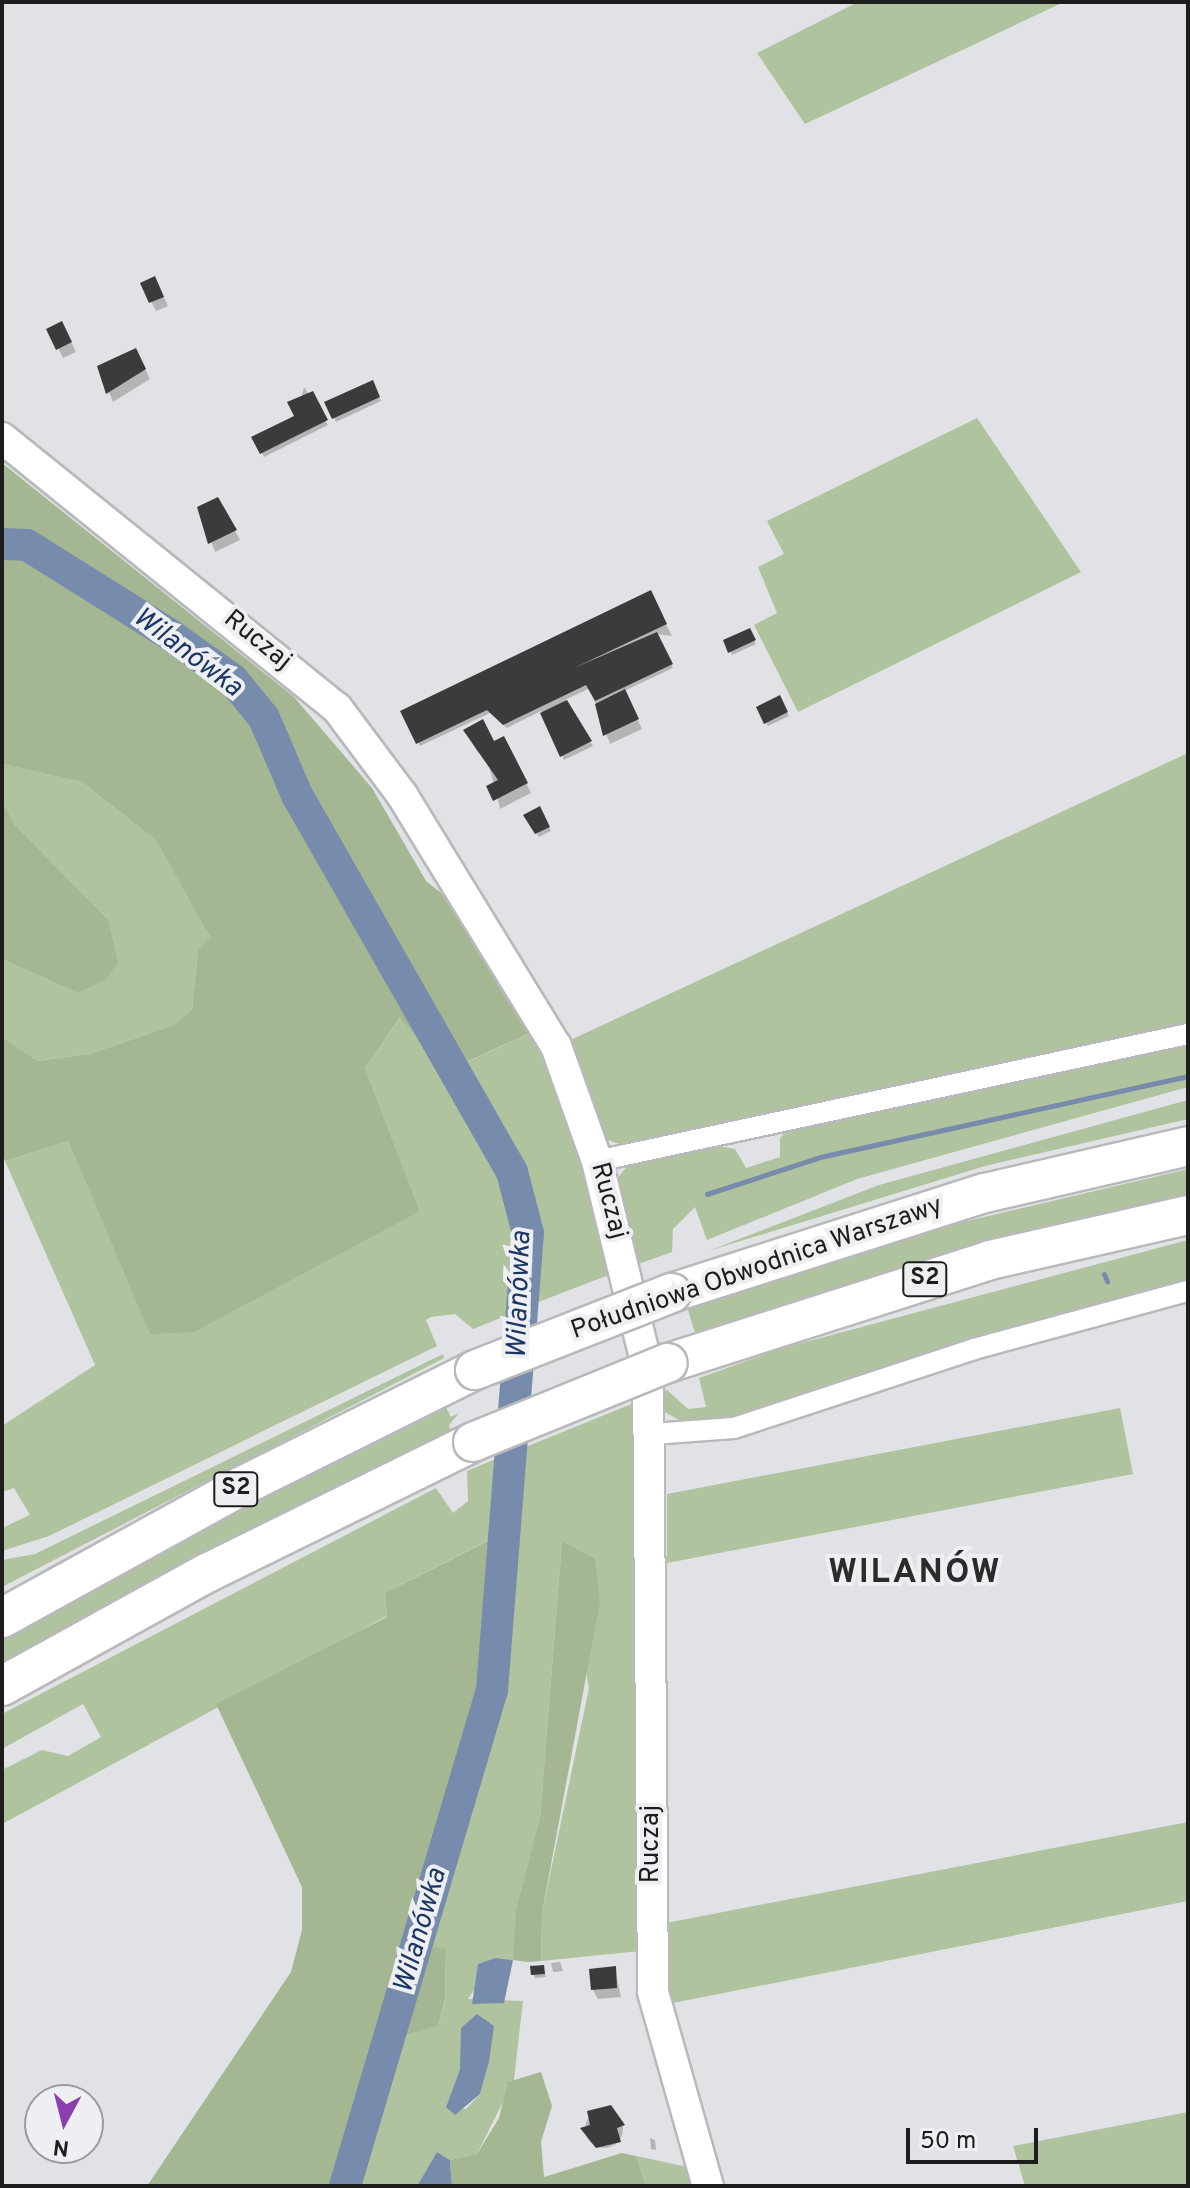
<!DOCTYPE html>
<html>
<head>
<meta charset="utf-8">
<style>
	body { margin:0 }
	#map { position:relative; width:1190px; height:2188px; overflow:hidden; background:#e1e2e5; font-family:Overpass,sans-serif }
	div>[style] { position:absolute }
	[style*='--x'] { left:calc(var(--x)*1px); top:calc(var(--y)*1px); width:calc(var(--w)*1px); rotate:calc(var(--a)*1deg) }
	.green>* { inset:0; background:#b0c39f }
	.forest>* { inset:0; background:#a4b792 }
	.water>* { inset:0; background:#778cac }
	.shadow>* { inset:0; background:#0003 }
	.round { border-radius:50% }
	.stream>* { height:5px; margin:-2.5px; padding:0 2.5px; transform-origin:2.5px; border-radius:2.5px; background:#778cac }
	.river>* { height:32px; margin:-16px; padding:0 16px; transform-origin:16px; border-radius:16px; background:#778cac }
	.building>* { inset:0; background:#3b3b3d }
	.roads { filter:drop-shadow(2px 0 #b9b9bc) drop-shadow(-2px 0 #b9b9bc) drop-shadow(0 2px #b9b9bc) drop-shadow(0 -2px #b9b9bc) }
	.street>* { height:20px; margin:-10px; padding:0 10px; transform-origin:10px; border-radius:10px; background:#fff }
	.secondary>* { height:30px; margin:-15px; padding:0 15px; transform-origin:15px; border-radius:15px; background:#fff }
	.highway>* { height:38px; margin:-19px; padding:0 19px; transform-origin:19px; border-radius:19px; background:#fff }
	.bridges { filter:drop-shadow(2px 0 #b9b9bc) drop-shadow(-2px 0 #b9b9bc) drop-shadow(0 2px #b9b9bc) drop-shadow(0 -2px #b9b9bc) }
	.highway-bridge>* { height:38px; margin:-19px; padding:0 19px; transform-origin:19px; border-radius:19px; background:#fff }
	span { translate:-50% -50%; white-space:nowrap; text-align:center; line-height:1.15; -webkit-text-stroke:8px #eeeff2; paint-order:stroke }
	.shield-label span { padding:2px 6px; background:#eeeff2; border:2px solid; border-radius:6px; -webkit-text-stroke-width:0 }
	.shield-label { font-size:24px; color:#1d1d1e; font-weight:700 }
	.street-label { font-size:26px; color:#1d1d1e }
	.water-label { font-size:28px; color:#1c3763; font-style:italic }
	.district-label { font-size:34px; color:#2a2b2d; font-weight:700; letter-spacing:2px }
	.frame { position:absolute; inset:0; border:4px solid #1d1d1e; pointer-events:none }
	.north { position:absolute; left:24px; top:2084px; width:80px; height:80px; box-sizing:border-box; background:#eeeff2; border:2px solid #9a9b9d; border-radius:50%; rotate:187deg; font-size:22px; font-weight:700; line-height:32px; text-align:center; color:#1d1d1e }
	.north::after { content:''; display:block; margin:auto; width:28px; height:36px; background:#8b3eae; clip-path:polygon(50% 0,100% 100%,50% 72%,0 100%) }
	.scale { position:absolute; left:906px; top:2128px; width:132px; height:36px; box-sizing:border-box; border:4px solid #1d1d1e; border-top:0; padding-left:10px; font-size:24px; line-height:28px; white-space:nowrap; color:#1d1d1e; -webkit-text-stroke:6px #eeeff2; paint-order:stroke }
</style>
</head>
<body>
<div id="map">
	<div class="green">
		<i style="clip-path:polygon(858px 2px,1064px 2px,805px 124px,757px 53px)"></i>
		<i style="clip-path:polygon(977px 418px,1081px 572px,798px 712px,754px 625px,777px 613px,758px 567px,784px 554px,767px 521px)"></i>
		<i style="clip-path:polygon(1188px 753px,1188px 1028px,625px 1146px,602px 1138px,564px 1043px)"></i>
		<i style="clip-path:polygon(2px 764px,82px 782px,157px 841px,179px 873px,210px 938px,198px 950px,192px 1011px,174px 1025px,90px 1054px,36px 1061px,2px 1037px,2px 959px,77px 993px,108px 919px,15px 825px,2px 800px)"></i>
		<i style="clip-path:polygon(401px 1016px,445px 1072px,509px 1187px,516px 1220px,513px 1313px,473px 1329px,455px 1314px,431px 1317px,426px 1320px,437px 1346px,49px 1536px,2px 1551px,2px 1528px,30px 1515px,14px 1488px,2px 1492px,2px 1426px,95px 1365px,5px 1161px,68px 1141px,150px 1333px,420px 1211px,365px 1068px)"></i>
		<i style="clip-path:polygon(536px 1030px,590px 1160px,619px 1271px,528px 1306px,529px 1203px,459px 1066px)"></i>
		<i style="clip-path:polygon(1188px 1043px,1188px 1087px,857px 1179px,707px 1240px,695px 1207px,673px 1229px,672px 1252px,633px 1266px,613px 1184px,629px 1164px,719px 1146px,735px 1149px,746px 1168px,780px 1157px,780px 1138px,790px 1128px)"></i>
		<i style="clip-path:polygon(1188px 1100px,1188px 1119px,985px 1166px,708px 1251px,879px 1185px)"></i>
		<i style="clip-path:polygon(1188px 1169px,1188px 1196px,1033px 1232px,695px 1333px,687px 1307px,963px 1222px)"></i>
		<i style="clip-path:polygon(1188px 1240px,1188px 1281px,1016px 1327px,737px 1419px,686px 1424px,663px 1411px,659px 1393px,667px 1390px,688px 1409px,706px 1407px,699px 1378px,783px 1348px)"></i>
		<i style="clip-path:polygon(443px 1354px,444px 1358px,2px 1587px,2px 1560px,35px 1554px)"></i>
		<i style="clip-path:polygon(evenodd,644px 1399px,641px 1951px,541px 1961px,542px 1913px,589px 1688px,562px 1541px,540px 1818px,513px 1960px,496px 1958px,468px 1999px,523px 2001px,514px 2080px,477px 2154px,450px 2160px,437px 2152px,417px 2186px,354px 2186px,401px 2035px,438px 2026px,445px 2000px,446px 1950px,424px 1945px,507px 1647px,523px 1448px,644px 1399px,489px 2062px,480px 2094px,466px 2109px,446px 2107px,460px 2069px,489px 2062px)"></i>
		<i style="clip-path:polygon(446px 1407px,451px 1417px,459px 1413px,449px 1425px,452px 1435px,2px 1666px,2px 1634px,194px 1529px)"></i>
		<i style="clip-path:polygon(1120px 1408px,1133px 1474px,667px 1563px,667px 1494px)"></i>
		<i style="clip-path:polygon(505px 1455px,500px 1534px,385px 1593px,387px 1616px,2px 1824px,2px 1770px,42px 1750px,68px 1756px,101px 1737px,83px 1704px,2px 1749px,2px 1714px,436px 1488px,453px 1513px,468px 1501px,467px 1471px)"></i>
		<i style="clip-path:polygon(1188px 1822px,1188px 1901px,668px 2004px,666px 1923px)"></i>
		<i style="clip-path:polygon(1188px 2112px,1188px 2186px,1025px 2186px,1013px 2146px)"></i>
		<i style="clip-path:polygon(636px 2156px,688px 2167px,694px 2186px,646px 2186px)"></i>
	</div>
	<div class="forest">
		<i style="clip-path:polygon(2px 463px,294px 697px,372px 788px,426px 881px,454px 903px,536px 1030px,445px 1072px,400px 1017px,365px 1068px,420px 1211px,194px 1332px,150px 1334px,68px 1141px,5px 1161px,2px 1153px,2px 1037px,37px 1061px,90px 1054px,174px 1025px,192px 1010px,198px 950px,210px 937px,157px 841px,82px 782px,2px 764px)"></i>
		<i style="clip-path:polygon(2px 800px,15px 825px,108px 919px,118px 963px,105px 980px,77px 993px,2px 959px)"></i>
		<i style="clip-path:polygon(511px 1529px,507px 1647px,424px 1945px,446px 1949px,445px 1999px,438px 2026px,401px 2036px,354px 2186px,147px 2186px,291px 1972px,302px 1930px,302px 1887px,216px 1704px,387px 1617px,385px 1593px)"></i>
		<i style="clip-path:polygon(562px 1541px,595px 1559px,600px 1602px,542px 1913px,541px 1961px,528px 1962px,513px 1960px,516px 1911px,540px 1818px)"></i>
		<i style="clip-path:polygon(541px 2072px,552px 2106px,541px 2142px,544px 2177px,622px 2153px,636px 2156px,646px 2186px,452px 2186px,450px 2160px,477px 2154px,499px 2118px,508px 2082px)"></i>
	</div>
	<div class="water">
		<i style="clip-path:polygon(496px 1958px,513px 1960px,504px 2003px,472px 2004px,478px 1964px)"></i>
		<i style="clip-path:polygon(477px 2014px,494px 2026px,489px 2062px,480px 2094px,455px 2115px,446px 2107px,460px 2069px,461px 2028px)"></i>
		<i style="clip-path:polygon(437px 2152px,450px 2160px,452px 2186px,417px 2186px)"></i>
	</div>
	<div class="shadow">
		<i style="clip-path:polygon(143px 284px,159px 287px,168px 306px,156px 311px)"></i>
		<i style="clip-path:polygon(49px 330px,67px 333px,76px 352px,63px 358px)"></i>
		<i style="clip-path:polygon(140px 359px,150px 379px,113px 402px,99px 368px)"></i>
		<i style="clip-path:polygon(372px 382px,381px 401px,336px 422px,327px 403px)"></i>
		<i style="clip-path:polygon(304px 387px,328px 425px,264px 457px,254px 438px,297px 417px)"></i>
		<i style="clip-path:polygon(217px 499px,240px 540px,215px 552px,199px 508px)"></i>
		<i style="clip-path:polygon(650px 593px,672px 636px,656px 634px,673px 668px,624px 691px,642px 729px,610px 744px,590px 688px,565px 700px,593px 746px,564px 760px,541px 711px,507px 728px,490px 713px,420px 746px,403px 712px)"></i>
		<i style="clip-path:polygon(749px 630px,756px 644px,732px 655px,725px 641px)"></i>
		<i style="clip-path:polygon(779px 698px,789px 716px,768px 726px,759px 708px)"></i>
		<i style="clip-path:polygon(466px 731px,509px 747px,531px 793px,500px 809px,485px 750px,478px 753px)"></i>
		<i style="clip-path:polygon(539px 808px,551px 831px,539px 837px,525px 816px)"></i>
		<i style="clip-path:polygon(560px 1962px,563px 1971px,553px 1972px,551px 1963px)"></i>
		<i style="clip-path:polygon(543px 1967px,546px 1977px,535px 1978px,533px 1974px)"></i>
		<i style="clip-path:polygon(615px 1969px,621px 1997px,598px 1999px,593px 1990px)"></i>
		<i class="round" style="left:585px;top:2110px;width:38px;height:38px"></i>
		<i style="clip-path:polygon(650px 2138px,655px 2140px,656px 2150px,651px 2149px)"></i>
	</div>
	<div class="stream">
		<i style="--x:707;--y:1194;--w:119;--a:-18.1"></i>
		<i style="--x:820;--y:1157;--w:377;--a:-12.4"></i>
		<i style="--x:1104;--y:1274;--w:8;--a:67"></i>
	</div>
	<div class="river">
		<i style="--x:2;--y:544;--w:25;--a:2"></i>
		<i style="--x:27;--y:545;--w:168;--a:32.1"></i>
		<i style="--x:169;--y:634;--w:79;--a:35.7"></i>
		<i style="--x:233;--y:680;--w:49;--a:50.8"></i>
		<i style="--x:264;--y:718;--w:84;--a:66.8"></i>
		<i style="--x:297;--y:795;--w:434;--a:60.3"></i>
		<i style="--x:512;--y:1172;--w:63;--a:75.3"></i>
		<i style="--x:528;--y:1233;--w:458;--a:94.5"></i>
		<i style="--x:492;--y:1690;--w:517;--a:106.51"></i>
	</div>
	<div class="building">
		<i style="clip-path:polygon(155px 276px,164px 297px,149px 303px,140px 283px)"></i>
		<i style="clip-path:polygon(62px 321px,72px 342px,56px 350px,46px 329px)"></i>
		<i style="clip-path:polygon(136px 348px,146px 369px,106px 394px,97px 366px)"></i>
		<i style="clip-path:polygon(373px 380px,380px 397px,332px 419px,324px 402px)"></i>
		<i style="clip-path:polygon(313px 391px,328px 420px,260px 454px,251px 437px,294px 416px,287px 402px)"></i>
		<i style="clip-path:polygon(218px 497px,237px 530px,208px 544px,197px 507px)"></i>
		<i style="clip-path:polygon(651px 590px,667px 624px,574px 668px,657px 632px,673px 664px,595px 701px,586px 685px,503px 725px,487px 710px,416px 744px,400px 711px)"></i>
		<i style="clip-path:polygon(750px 628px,756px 640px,728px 653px,723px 640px)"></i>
		<i style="clip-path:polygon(625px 689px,639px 719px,603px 736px,595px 704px)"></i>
		<i style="clip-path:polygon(780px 695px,788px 712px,764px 724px,756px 707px)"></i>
		<i style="clip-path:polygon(567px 700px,592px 741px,560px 757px,540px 713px)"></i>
		<i style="clip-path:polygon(483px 719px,494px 741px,504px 736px,528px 783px,493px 801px,486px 786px,498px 780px,463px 730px)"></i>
		<i style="clip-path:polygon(540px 806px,550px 827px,535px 834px,523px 815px)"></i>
		<i style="clip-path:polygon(544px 1965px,545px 1974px,531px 1975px,530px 1966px)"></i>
		<i style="clip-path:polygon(616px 1966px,617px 1988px,591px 1990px,589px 1969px)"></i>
		<i style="clip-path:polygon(611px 2105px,625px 2125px,617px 2128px,621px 2142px,596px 2148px,580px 2128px,590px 2125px,587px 2111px)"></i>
	</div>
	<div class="roads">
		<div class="street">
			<i style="--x:597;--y:1161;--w:604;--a:-12.13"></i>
			<i style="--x:652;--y:1434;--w:82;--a:-4.2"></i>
			<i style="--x:734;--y:1428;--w:253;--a:-18.2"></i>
			<i style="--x:974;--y:1349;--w:222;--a:-15.2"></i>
		</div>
		<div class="secondary">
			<i style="--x:2;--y:438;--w:430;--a:38.9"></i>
			<i style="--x:337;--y:708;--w:109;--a:53.2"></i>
			<i style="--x:402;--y:795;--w:294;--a:58.5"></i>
			<i style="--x:556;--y:1046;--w:122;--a:70.4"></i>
			<i style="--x:597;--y:1161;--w:215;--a:76.3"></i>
			<i style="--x:648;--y:1370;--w:622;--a:89.54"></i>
			<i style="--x:653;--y:1992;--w:202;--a:74.2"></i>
		</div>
		<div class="highway">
			<i style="--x:671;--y:1293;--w:330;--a:-17.7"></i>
			<i style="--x:985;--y:1193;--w:208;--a:-13"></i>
			<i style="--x:668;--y:1363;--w:338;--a:-17.7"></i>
			<i style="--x:990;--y:1260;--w:203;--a:-12.8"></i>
			<i style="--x:2;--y:1618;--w:272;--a:-28.8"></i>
			<i style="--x:240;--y:1487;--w:263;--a:-26.5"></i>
			<i style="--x:2;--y:1686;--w:234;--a:-28.9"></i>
			<i style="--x:207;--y:1573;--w:297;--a:-26.2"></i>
		</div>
	</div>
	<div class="bridges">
		<div class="highway-bridge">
			<i style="--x:475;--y:1370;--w:211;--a:-21.4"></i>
			<i style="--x:473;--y:1442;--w:210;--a:-22.1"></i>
		</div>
	</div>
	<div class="shield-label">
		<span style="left:925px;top:1279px">S2</span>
		<span style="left:236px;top:1489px">S2</span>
	</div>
	<div class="street-label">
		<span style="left:257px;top:641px;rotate:39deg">Ruczaj</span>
		<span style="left:608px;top:1201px;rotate:75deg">Ruczaj</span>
		<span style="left:757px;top:1269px;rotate:-19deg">Południowa Obwodnica Warszawy</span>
		<span style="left:652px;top:1844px;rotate:-90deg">Ruczaj</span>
	</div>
	<div class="water-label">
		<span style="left:187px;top:653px;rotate:37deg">Wilanówka</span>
		<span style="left:520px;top:1295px;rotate:-88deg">Wilanówka</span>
		<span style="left:421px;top:1931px;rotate:-74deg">Wilanówka</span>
	</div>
	<div class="district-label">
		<span style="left:915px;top:1574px">WILANÓW</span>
	</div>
	<div class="frame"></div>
	<div class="north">N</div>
	<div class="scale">50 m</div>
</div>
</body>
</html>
